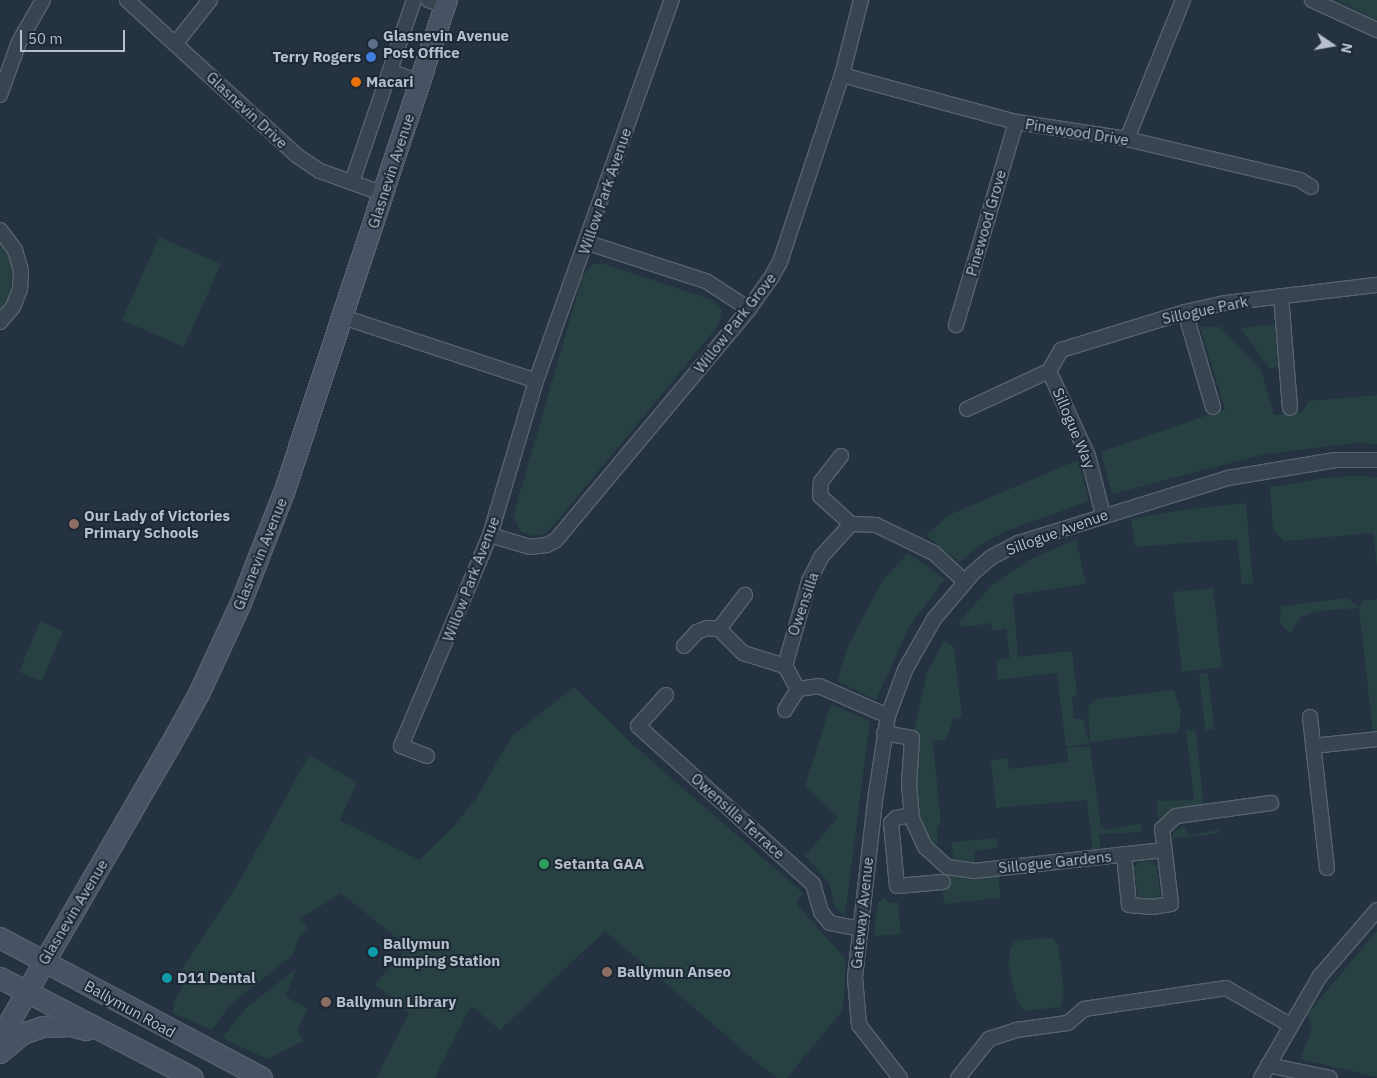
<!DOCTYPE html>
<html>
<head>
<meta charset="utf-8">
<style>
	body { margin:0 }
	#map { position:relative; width:1377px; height:1078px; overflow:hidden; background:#253241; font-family:"IBM Plex Sans",sans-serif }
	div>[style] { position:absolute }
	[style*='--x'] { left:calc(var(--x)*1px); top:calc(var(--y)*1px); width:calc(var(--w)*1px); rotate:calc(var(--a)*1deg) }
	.green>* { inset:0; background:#274042 }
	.roads { filter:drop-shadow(1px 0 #57626e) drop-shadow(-1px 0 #57626e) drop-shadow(0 1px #57626e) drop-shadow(0 -1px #57626e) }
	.street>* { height:14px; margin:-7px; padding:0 7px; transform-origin:7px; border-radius:7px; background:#394451 }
	.secondary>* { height:20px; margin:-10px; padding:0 10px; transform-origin:10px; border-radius:10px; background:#475364 }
	.dots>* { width:14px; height:14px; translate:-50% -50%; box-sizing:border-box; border:2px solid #1e2936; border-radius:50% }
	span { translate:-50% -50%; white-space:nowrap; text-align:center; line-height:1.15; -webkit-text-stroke:4px #1e2936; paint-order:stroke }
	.poi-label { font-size:15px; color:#b6bfcb; font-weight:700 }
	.left { translate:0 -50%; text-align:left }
	.right { translate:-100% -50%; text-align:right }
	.street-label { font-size:15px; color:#b6bfcb }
	.north { position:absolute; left:1307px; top:20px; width:50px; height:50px; -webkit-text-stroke:4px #1e2936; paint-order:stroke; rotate:102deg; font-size:14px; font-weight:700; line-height:20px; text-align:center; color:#b6bfcb }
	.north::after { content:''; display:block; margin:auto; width:18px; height:22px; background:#b6bfcb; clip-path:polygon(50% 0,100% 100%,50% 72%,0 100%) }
	.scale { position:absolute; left:20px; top:30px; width:105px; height:22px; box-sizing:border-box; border:2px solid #b6bfcb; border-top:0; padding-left:6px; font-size:15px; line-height:18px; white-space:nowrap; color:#b6bfcb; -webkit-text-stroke:4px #1e2936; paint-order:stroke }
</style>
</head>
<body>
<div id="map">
	<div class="green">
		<i style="clip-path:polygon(1336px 0,1377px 0,1377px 20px)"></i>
		<i style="clip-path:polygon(159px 237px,221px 264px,184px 347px,122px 320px)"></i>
		<i style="clip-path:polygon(0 241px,6px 246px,13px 263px,9px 297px,0 312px)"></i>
		<i style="clip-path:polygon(593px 264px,605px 264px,713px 300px,722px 310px,718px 326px,553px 526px,543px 534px,534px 536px,521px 532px,513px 517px,582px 277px)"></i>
		<i style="clip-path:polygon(1274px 324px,1279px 366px,1270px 369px,1240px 328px)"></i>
		<i style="clip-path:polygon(1200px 327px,1220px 327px,1261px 370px,1274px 415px,1302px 412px,1309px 401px,1377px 395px,1377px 444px,1355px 443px,1261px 455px,1112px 494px,1101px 452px,1225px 409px)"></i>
		<i style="clip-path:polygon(1078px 460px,1089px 501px,1006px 531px,984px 543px,959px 562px,926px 535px,949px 515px)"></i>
		<i style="clip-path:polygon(1361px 476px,1377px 477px,1377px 569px,1373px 533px,1284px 541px,1273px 530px,1270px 487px,1330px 477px)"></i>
		<i style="clip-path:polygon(1246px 503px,1253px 583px,1242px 584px,1237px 539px,1135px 547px,1131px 519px,1182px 510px)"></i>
		<i style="clip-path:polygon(1076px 539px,1086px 584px,1013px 595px,1018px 657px,1072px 651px,1077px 696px,1072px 697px,1074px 719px,1083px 719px,1089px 744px,1066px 747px,1057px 673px,998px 680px,996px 660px,1010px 658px,1006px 629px,992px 631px,991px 623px,964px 627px,958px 623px,992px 585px,1029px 560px)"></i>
		<i style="clip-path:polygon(908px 553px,945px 579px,909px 627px,876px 700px,837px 681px,848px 646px,882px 581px)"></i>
		<i style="clip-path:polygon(1213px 588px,1222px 667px,1182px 672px,1173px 592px)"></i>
		<i style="clip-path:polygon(1348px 598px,1359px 608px,1363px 601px,1377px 599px,1377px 733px,1373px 734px,1359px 608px,1317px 611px,1301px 617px,1290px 633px,1280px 623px,1281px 606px)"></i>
		<i style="clip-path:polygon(40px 621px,63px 631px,42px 681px,19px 672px)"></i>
		<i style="clip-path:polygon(944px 640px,954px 647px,962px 717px,953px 719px,946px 740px,933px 741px,941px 825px,937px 826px,938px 843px,925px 847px,912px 819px,912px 739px,927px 673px)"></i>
		<i style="clip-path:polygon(1208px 673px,1214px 729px,1205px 730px,1199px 674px)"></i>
		<i style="clip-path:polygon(574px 687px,629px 741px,803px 893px,796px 903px,846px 960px,843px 1010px,787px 1078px,777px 1078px,753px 1059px,605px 931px,500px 1030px,471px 1006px,435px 1078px,376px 1078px,409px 1013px,375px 984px,408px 947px,341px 893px,300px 919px,308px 928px,298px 939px,293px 955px,230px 1005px,212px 1030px,173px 1013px,174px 1002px,183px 985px,185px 972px,181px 970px,239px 882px,309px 755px,357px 782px,340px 820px,419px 860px,452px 828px,475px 800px,512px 736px)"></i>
		<i style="clip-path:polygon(1174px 690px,1181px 711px,1179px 732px,1090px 742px,1088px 707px,1095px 699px)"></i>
		<i style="clip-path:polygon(831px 704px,870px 721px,845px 916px,835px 907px,829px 883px,805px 856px,838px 817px,805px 786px)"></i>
		<i style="clip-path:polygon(1186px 730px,1196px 731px,1204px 810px,1178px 813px,1161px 821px,1158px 818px,1157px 801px,1194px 800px)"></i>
		<i style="clip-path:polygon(1090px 746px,1101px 827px,1109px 830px,1141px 823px,1142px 832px,1099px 834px,1101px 852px,1093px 854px,1087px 800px,996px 808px,991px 760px,1008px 758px,1009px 769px,1068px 762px,1067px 748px)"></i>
		<i style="clip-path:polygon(1184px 826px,1189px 835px,1219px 830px,1219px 833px,1172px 839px,1173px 832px)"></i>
		<i style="clip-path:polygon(997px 838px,998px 848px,974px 851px,976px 870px,997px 868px,1001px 898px,944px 904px,942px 889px,955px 868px,951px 842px)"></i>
		<i style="clip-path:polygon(1150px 861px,1157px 866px,1160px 895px,1155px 900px,1145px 900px,1138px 897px,1134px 868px,1139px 862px)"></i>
		<i style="clip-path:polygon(884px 898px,890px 903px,898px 902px,901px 934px,874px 936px,878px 902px)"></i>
		<i style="clip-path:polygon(1377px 931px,1377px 1077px,1300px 1059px,1312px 1028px,1307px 1014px)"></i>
		<i style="clip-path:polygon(1052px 937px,1058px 944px,1064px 991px,1060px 1007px,1024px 1011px,1017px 1001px,1008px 966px,1011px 947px,1015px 941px)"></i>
		<i style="clip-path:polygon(297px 968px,285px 996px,308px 1009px,297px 1030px,303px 1041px,267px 1059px,222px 1038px,247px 1007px)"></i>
	</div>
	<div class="roads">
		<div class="street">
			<i style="--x:127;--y:0;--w:229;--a:42.5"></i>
			<i style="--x:296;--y:155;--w:29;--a:34"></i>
			<i style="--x:320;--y:171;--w:68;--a:19.8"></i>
			<i style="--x:428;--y:0;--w:18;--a:19"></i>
			<i style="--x:1312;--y:0;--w:72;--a:24.8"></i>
			<i style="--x:176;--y:43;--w:55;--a:-51.7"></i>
			<i style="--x:390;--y:71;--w:31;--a:21"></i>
			<i style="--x:842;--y:75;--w:180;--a:15.1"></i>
			<i style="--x:1016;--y:122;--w:112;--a:8.7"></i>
			<i style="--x:1127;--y:139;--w:178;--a:13.3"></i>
			<i style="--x:1300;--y:180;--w:13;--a:32"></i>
			<i style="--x:0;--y:95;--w:56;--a:-70.3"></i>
			<i style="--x:19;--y:42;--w:48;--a:-60.3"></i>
			<i style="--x:1127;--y:139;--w:150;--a:-68.1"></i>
			<i style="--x:352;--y:182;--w:192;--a:-71.2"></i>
			<i style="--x:0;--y:230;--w:25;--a:53"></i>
			<i style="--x:15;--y:250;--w:22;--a:74"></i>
			<i style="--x:21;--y:271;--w:18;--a:93"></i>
			<i style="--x:20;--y:289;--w:19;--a:111"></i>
			<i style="--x:13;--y:307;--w:20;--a:131"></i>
			<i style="--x:588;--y:243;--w:124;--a:17.9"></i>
			<i style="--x:706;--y:281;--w:51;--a:33.1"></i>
			<i style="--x:1281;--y:296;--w:112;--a:85.4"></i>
			<i style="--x:1185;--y:312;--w:99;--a:73.6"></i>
			<i style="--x:343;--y:317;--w:203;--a:18.3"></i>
			<i style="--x:956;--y:325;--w:212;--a:-73.5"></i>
			<i style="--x:1049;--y:371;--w:24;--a:-60"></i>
			<i style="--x:1061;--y:350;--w:130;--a:-17"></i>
			<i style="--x:1185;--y:312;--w:41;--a:-12.7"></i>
			<i style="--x:1225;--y:303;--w:153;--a:-6.8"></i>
			<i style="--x:1049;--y:371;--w:94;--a:65.4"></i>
			<i style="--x:1088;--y:456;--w:61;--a:75.7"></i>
			<i style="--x:967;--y:409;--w:90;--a:-24.9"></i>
			<i style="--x:841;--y:456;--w:33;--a:128"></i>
			<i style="--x:821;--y:482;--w:14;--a:94"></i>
			<i style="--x:820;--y:496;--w:42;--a:42.1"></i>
			<i style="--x:851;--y:524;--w:25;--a:2"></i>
			<i style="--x:876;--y:525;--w:64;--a:25.8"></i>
			<i style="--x:934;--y:553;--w:42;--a:43.1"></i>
			<i style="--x:490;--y:535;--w:42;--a:16.7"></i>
			<i style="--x:530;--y:547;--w:17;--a:-7"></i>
			<i style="--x:547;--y:545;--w:10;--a:-29"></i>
			<i style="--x:556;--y:540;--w:301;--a:-50.1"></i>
			<i style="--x:749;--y:309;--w:38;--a:-55"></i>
			<i style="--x:771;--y:278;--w:18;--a:-61"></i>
			<i style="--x:780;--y:262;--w:197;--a:-71.7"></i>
			<i style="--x:842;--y:75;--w:77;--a:-75.8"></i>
			<i style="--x:719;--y:629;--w:43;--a:-52.6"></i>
			<i style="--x:684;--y:646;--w:19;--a:-47"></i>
			<i style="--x:697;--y:632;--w:11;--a:-22"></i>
			<i style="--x:707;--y:628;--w:12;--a:5"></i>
			<i style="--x:719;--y:629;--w:34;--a:45"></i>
			<i style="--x:743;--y:653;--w:44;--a:17.2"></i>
			<i style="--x:785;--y:666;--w:26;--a:61"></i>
			<i style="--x:785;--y:666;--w:88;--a:-74.2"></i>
			<i style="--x:809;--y:581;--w:28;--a:-63"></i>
			<i style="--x:822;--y:556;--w:43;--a:-47.8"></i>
			<i style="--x:666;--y:695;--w:42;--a:132.1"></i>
			<i style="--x:638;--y:726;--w:236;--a:42.1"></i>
			<i style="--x:813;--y:884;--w:29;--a:74"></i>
			<i style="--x:821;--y:912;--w:14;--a:51"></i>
			<i style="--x:830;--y:923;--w:31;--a:11"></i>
			<i style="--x:785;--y:710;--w:25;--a:-58"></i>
			<i style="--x:798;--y:689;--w:21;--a:-8"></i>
			<i style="--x:819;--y:686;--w:75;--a:23.5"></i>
			<i style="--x:1310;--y:717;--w:152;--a:83.6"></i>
			<i style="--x:884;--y:733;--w:28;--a:10"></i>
			<i style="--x:912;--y:738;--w:46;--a:93.7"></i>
			<i style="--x:909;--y:784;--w:35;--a:85"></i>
			<i style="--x:912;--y:819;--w:31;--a:65"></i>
			<i style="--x:925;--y:847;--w:30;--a:42"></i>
			<i style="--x:947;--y:867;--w:27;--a:8"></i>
			<i style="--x:974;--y:871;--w:191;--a:-6.3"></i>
			<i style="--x:1313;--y:746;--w:64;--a:-6.2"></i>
			<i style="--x:427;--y:756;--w:28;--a:-159"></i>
			<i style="--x:401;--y:746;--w:229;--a:-67.1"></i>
			<i style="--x:490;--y:535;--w:161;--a:-73.4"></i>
			<i style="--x:536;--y:381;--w:405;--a:-70.4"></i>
			<i style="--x:911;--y:815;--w:15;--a:169"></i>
			<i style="--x:896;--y:818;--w:7;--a:135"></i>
			<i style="--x:891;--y:823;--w:63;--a:84.6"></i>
			<i style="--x:897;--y:886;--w:46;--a:-5"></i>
			<i style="--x:1124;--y:854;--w:51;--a:84.4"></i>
			<i style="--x:1129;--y:905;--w:23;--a:5"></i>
			<i style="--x:1152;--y:907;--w:19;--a:-9"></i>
			<i style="--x:1171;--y:904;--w:76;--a:-96.8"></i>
			<i style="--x:1162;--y:829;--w:19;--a:-43"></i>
			<i style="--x:1176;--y:816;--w:96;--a:-7.8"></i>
			<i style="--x:1268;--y:1065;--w:63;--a:11.8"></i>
			<i style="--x:900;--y:1078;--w:67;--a:-127.7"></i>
			<i style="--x:859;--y:1025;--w:48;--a:-94.8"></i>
			<i style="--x:855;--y:977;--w:184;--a:-83.5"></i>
			<i style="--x:876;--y:794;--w:79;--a:-81.3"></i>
			<i style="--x:888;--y:716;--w:49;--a:-69.7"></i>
			<i style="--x:905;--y:670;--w:59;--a:-60.4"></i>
			<i style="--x:934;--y:619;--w:60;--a:-49.7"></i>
			<i style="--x:973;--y:573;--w:23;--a:-41"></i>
			<i style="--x:990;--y:558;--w:32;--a:-28"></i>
			<i style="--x:1018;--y:543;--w:220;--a:-17.2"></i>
			<i style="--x:1228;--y:478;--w:109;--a:-9.5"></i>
			<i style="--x:1336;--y:460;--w:41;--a:0"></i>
			<i style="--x:958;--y:1078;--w:50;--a:-51.5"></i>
			<i style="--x:989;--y:1039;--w:28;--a:-18"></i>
			<i style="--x:1016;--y:1030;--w:52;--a:-7.7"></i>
			<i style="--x:1068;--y:1023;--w:21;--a:-41"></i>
			<i style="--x:1084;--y:1009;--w:144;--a:-8.4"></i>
			<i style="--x:1226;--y:988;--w:74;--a:30"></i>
			<i style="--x:1261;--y:1078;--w:118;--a:-60"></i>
			<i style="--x:1320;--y:976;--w:87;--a:-49.2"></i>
		</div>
		<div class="secondary">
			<i style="--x:0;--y:938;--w:297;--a:28.1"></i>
			<i style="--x:0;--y:978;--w:217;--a:27.4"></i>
			<i style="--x:0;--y:1039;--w:339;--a:-59.9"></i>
			<i style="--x:170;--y:746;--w:60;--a:-60.9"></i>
			<i style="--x:199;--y:694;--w:100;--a:-65.2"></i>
			<i style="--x:241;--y:603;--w:121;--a:-68.7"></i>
			<i style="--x:285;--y:490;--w:516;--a:-71.71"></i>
			<i style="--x:0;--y:1053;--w:30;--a:-40"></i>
			<i style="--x:23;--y:1034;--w:21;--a:-19"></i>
			<i style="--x:43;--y:1027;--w:28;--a:-2"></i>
			<i style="--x:71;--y:1026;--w:16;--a:15"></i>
		</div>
	</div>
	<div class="dots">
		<i style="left:373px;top:44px;background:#5c6f8a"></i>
		<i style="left:371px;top:57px;background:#3f7fe0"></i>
		<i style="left:356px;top:82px;background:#e8710a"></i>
		<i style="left:74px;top:524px;background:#8d6e63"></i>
		<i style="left:544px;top:864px;background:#2e9e5b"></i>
		<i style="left:373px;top:952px;background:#0f9aa8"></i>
		<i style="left:607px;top:972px;background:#8d6e63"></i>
		<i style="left:167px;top:978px;background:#0f9aa8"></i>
		<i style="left:326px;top:1002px;background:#8d6e63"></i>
	</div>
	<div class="poi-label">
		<span class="left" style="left:383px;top:44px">Glasnevin Avenue<br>Post Office</span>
		<span class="right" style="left:361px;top:57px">Terry Rogers</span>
		<span class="left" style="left:366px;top:82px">Macari</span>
		<span class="left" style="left:84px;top:524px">Our Lady of Victories<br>Primary Schools</span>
		<span class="left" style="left:554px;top:864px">Setanta GAA</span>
		<span class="left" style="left:383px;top:952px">Ballymun<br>Pumping Station</span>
		<span class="left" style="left:617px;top:972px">Ballymun Anseo</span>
		<span class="left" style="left:177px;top:978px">D11 Dental</span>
		<span class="left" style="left:336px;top:1002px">Ballymun Library</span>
	</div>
	<div class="street-label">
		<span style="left:247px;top:110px;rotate:43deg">Glasnevin Drive</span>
		<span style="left:1077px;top:132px;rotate:9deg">Pinewood Drive</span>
		<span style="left:391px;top:171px;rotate:-72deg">Glasnevin Avenue</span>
		<span style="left:605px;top:191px;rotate:-71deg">Willow Park Avenue</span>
		<span style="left:986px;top:223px;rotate:-74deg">Pinewood Grove</span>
		<span style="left:1205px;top:310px;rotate:-12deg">Sillogue Park</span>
		<span style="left:735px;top:323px;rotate:-52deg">Willow Park Grove</span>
		<span style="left:1074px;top:428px;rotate:67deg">Sillogue Way</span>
		<span style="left:1057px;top:532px;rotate:-20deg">Sillogue Avenue</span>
		<span style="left:260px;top:554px;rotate:-68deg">Glasnevin Avenue</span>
		<span style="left:471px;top:579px;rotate:-69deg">Willow Park Avenue</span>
		<span style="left:803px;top:604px;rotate:-71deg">Owensilla</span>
		<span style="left:738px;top:816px;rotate:42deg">Owensilla Terrace</span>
		<span style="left:1055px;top:862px;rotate:-6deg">Sillogue Gardens</span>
		<span style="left:73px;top:912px;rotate:-59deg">Glasnevin Avenue</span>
		<span style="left:862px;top:913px;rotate:-84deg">Gateway Avenue</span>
		<span style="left:130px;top:1009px;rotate:29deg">Ballymun Road</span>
	</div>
	<div class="north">N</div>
	<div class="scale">50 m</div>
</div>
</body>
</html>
